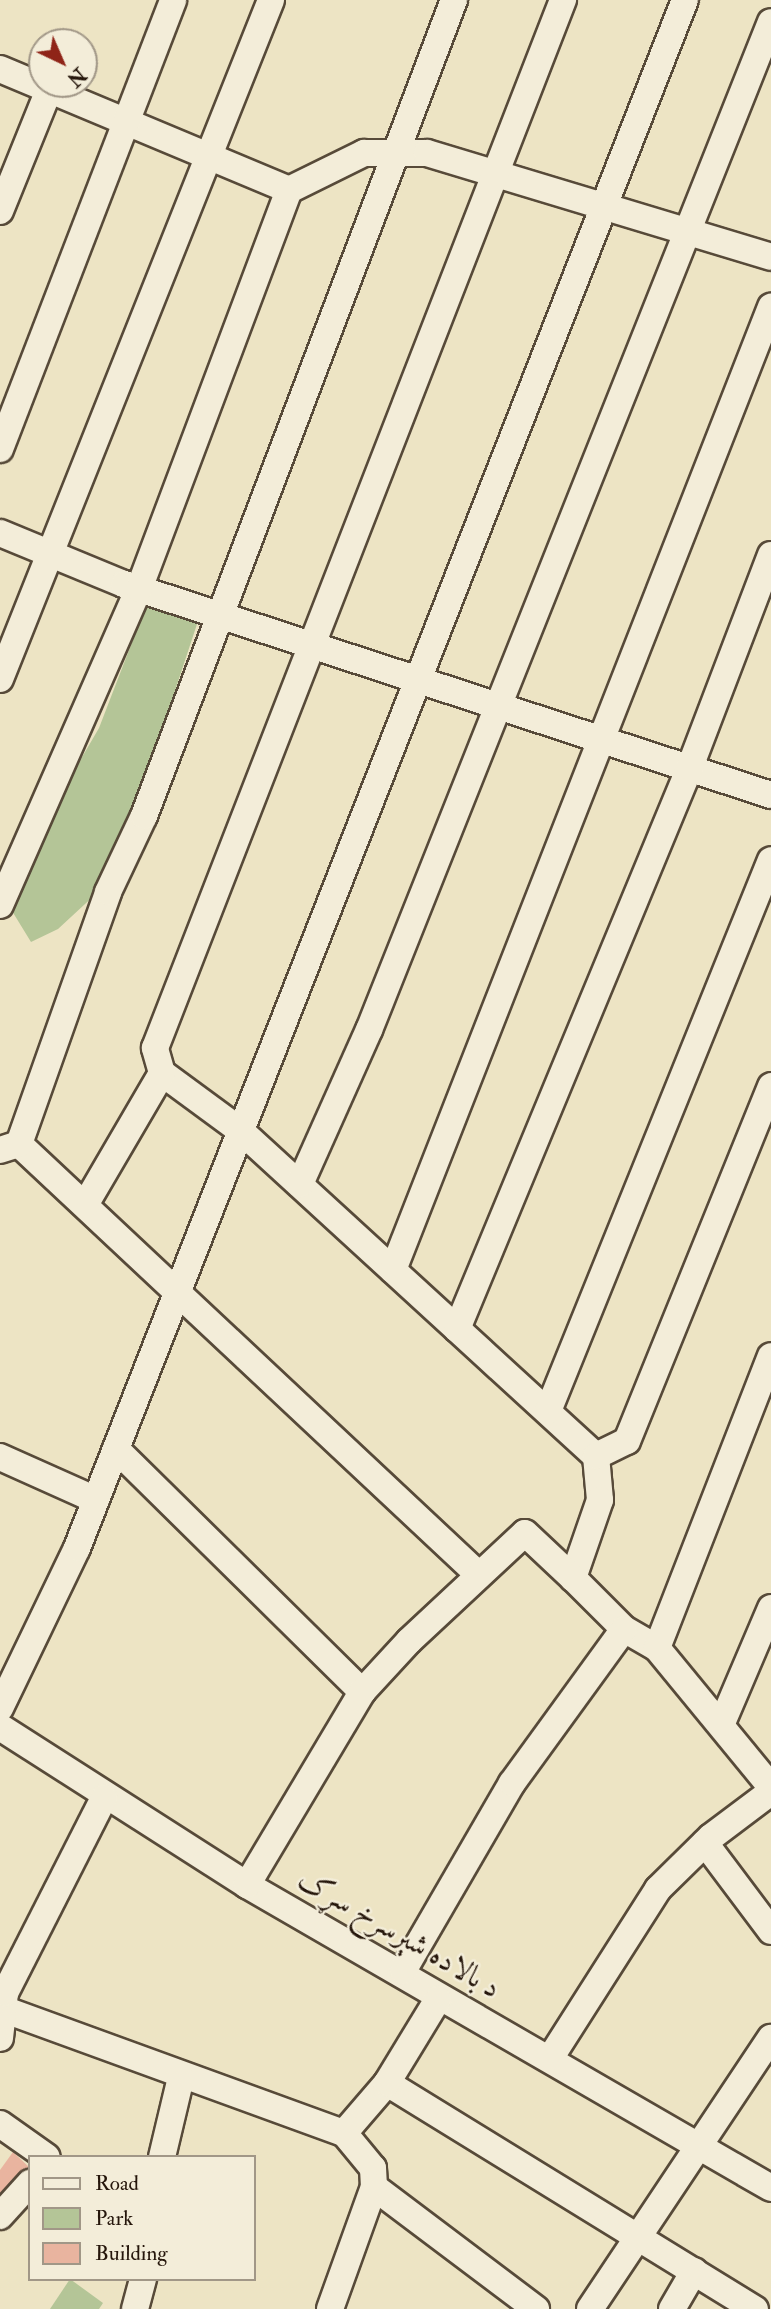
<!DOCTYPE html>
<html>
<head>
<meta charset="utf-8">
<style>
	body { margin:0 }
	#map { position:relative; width:771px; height:2309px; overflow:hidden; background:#ede4c4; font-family:"IM FELL Double Pica",Amiri,serif }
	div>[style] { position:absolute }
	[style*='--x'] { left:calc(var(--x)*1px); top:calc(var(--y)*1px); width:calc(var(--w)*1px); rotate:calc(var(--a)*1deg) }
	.green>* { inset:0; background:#b4c597 }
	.building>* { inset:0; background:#e9b49f }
	.roads { filter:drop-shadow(2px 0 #574a39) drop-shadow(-2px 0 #574a39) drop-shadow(0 2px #574a39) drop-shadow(0 -2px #574a39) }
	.minor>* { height:26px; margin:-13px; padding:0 13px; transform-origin:13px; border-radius:13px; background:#f3edd9 }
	span { translate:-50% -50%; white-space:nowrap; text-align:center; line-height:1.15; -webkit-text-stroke:5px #f3edd9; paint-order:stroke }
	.street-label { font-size:30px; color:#25160b }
	.legend { position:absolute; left:28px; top:2155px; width:228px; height:126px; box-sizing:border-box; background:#f3edd9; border:2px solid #a19787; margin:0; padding:9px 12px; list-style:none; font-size:21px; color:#25160b }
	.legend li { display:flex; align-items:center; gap:14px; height:35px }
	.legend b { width:35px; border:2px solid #a19787 }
	.north { position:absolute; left:28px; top:28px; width:70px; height:70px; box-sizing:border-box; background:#f3edd9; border:2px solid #a19787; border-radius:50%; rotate:136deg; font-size:19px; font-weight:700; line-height:28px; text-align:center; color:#25160b }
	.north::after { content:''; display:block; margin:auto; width:24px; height:32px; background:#8f2418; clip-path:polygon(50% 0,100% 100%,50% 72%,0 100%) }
</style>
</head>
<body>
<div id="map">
	<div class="green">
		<i style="clip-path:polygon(146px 606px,199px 618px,167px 715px,98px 892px,58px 929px,31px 942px,12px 911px,60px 795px,99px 728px)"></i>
		<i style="clip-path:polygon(70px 2279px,103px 2303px,99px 2309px,50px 2309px)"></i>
	</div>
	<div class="building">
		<i style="clip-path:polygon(13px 2152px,30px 2168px,0 2193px,0 2170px)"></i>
	</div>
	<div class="roads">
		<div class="minor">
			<i style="--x:0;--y:69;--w:313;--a:22.7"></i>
			<i style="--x:289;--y:190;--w:84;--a:-26.3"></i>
			<i style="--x:364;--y:153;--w:63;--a:0"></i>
			<i style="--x:427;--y:153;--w:359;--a:16.8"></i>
			<i style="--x:0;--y:211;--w:131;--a:-68"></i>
			<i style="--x:0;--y:449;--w:481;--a:-68.9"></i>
			<i style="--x:0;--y:533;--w:134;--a:22.4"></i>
			<i style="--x:124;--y:584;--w:681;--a:18.06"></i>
			<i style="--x:0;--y:679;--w:731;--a:-68.24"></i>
			<i style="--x:0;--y:905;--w:345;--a:-66.3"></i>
			<i style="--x:139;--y:589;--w:426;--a:-69.4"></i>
			<i style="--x:162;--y:1073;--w:98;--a:36.3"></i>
			<i style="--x:241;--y:1131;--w:481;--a:42.5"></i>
			<i style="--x:596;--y:1456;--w:44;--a:84.8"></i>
			<i style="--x:600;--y:1500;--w:83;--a:109.1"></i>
			<i style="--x:573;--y:1578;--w:72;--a:45"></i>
			<i style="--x:624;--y:1629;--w:38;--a:30"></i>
			<i style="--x:657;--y:1648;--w:180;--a:50.6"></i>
			<i style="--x:19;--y:1144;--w:630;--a:43.14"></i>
			<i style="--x:0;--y:1150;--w:20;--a:-18"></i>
			<i style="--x:19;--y:1144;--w:267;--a:-70.5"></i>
			<i style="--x:108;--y:892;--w:84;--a:-64.7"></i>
			<i style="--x:144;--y:816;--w:873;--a:-69.2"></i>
			<i style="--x:300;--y:1184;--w:169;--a:-65.9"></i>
			<i style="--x:369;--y:1030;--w:1085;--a:-68.26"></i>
			<i style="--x:85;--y:1205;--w:153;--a:-59.7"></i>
			<i style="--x:162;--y:1073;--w:26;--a:-106"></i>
			<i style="--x:155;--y:1048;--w:1125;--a:-68.73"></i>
			<i style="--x:393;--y:1270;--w:1035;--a:-68.57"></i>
			<i style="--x:457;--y:1329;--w:608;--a:-67.48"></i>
			<i style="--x:690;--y:767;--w:227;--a:-69.1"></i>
			<i style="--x:548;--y:1411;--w:594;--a:-67.97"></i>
			<i style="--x:116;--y:1449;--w:346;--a:44.6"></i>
			<i style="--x:596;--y:1456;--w:34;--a:-26"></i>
			<i style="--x:627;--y:1441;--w:383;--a:-67.9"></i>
			<i style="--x:0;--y:1457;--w:105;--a:24.1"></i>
			<i style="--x:657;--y:1648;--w:313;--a:-68.7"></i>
			<i style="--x:0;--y:1708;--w:178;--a:-64.3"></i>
			<i style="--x:77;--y:1548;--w:1663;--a:-68.56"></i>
			<i style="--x:722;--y:1723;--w:125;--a:-66.9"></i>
			<i style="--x:0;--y:1727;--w:293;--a:32.6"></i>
			<i style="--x:247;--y:1885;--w:605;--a:30.04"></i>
			<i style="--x:705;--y:1843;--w:110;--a:53.1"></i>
			<i style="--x:247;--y:1885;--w:225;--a:-59.2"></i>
			<i style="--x:362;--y:1692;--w:69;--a:-47.3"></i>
			<i style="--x:409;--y:1641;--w:158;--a:-43"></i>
			<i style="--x:525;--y:1533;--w:66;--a:43.2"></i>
			<i style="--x:403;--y:1971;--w:217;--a:-59.9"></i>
			<i style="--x:512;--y:1783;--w:190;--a:-54"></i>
			<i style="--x:0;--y:2008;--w:366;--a:20"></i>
			<i style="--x:344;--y:2133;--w:45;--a:50.4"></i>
			<i style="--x:373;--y:2168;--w:19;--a:87"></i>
			<i style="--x:374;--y:2187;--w:203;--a:37"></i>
			<i style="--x:0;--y:2038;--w:45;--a:-83.7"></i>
			<i style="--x:5;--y:1993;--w:219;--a:-63.1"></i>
			<i style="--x:551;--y:2057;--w:199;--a:-57.5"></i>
			<i style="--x:658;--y:1889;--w:74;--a:-44.5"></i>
			<i style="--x:711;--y:1837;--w:75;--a:-36.9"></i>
			<i style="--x:387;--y:2083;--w:432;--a:31.6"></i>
			<i style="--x:0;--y:2124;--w:57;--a:35.1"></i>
			<i style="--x:344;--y:2133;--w:66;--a:-49.3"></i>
			<i style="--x:387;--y:2083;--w:98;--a:-58.7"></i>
			<i style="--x:162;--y:2157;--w:82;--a:-76.6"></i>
			<i style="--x:0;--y:2216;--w:45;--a:-47.7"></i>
			<i style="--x:135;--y:2309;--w:31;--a:-75"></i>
			<i style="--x:330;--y:2309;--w:130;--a:-70.2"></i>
			<i style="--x:590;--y:2309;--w:326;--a:-56.3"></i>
			<i style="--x:672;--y:2309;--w:44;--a:-59.9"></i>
		</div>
	</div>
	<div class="street-label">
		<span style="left:399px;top:1934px;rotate:30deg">د بالاده شېرسرخ سړک</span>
	</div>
	<ul class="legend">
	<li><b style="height:9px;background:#f3edd9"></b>Road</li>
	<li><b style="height:19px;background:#b4c597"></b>Park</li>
	<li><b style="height:19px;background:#e9b49f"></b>Building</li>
	</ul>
	<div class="north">N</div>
</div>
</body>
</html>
